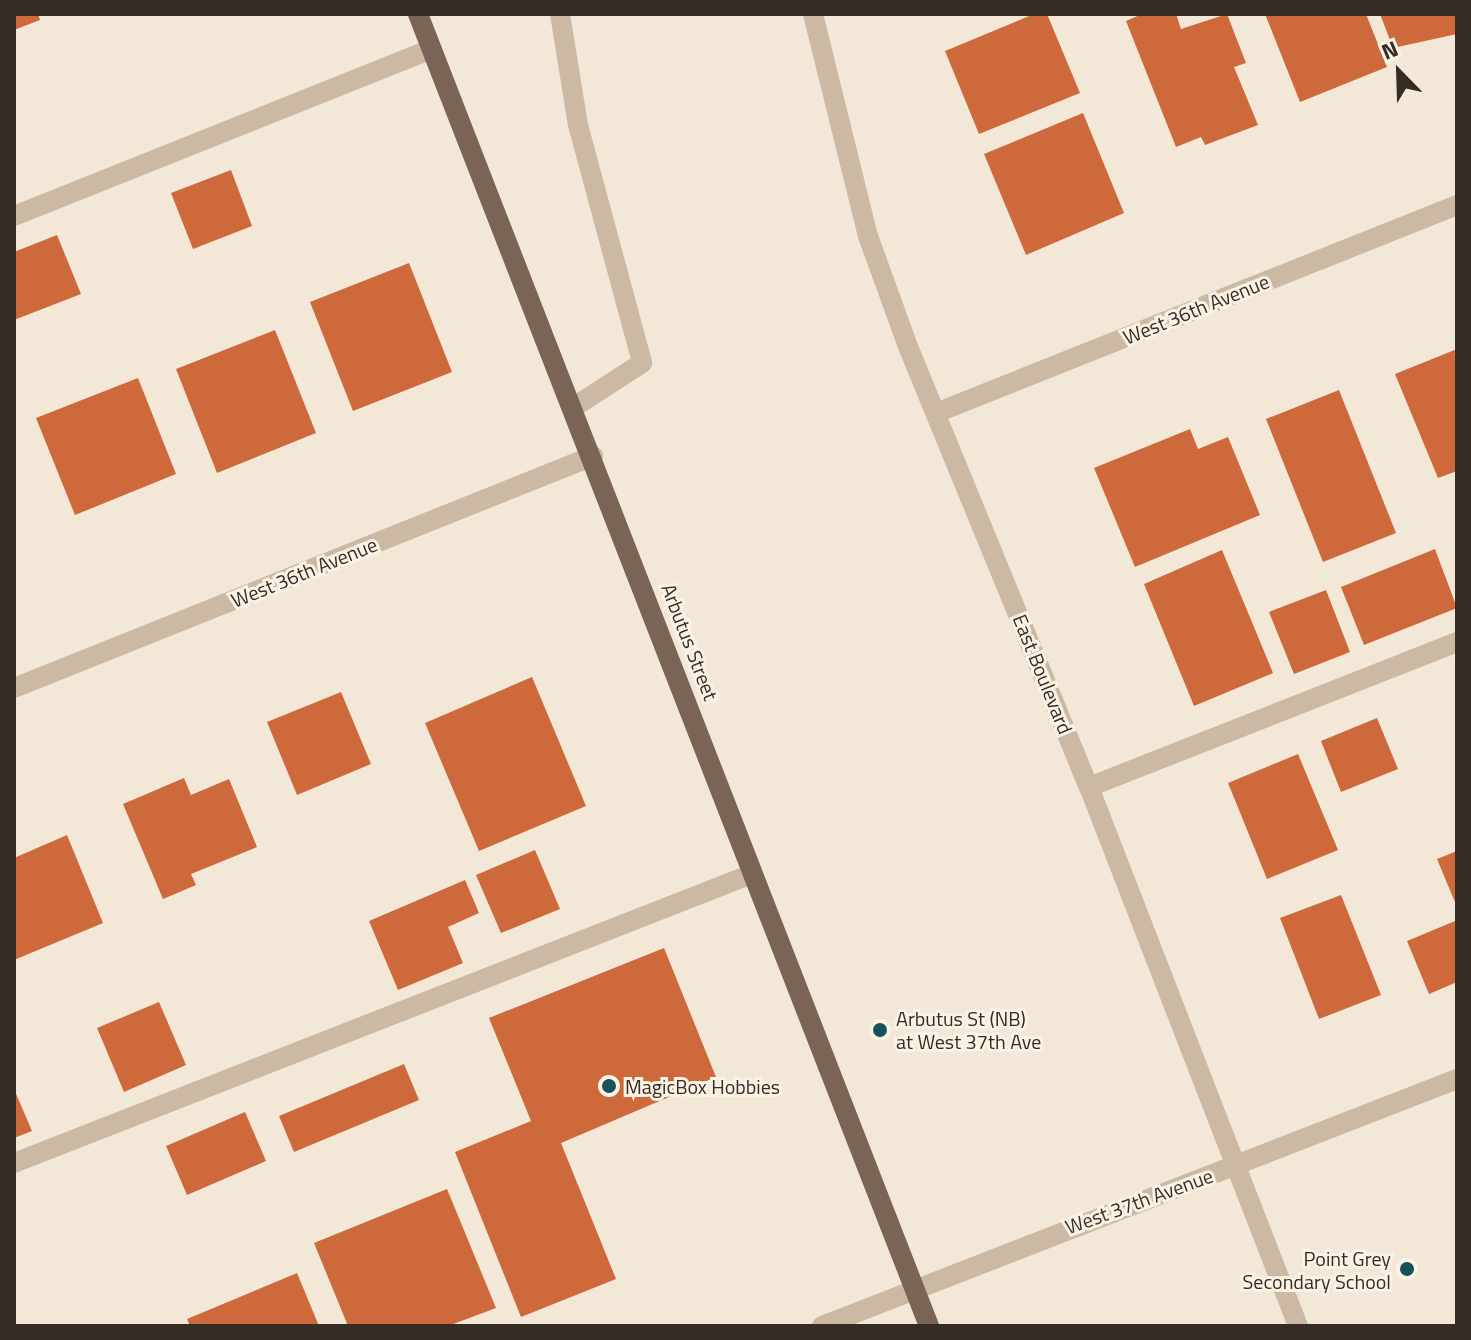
<!DOCTYPE html>
<html>
<head>
<meta charset="utf-8">
<style>
	body { margin:0 }
	#map { position:relative; width:1471px; height:1340px; overflow:hidden; background:#f3e8d8; font-family:"Titillium Web",sans-serif }
	div>[style] { position:absolute }
	[style*='--x'] { left:calc(var(--x)*1px); top:calc(var(--y)*1px); width:calc(var(--w)*1px); rotate:calc(var(--a)*1deg) }
	.building>* { inset:0; background:#ce693b }
	.minor>* { height:20px; margin:-10px; padding:0 10px; transform-origin:10px; border-radius:10px; background:#cbb9a4 }
	.major>* { height:20px; margin:-10px; padding:0 10px; transform-origin:10px; border-radius:10px; background:#796456 }
	.dots>* { width:22px; height:22px; translate:-50% -50%; box-sizing:border-box; border:4px solid #faf2e5; border-radius:50% }
	span { translate:-50% -50%; white-space:nowrap; text-align:center; line-height:1.15; -webkit-text-stroke:6px #faf2e5; paint-order:stroke }
	.street-label { font-size:20px; color:#362c26 }
	.poi-label { font-size:20px; color:#362c26 }
	.left { translate:0 -50%; text-align:left }
	.right { translate:-100% -50%; text-align:right }
	.frame { position:absolute; inset:0; border:16px solid #362c26; pointer-events:none }
	.north { position:absolute; left:1359px; top:32px; width:80px; height:80px; -webkit-text-stroke:6px #faf2e5; paint-order:stroke; rotate:337deg; font-size:22px; font-weight:700; line-height:32px; text-align:center; color:#362c26 }
	.north::after { content:''; display:block; margin:auto; width:28px; height:36px; background:#362c26; clip-path:polygon(50% 0,100% 100%,50% 72%,0 100%) }
</style>
</head>
<body>
<div id="map">
	<div class="building">
		<i style="clip-path:polygon(14px 14px,38px 14px,40px 20px,14px 30px)"></i>
		<i style="clip-path:polygon(1034px 14px,1047px 14px,1080px 93px,979px 134px,945px 51px)"></i>
		<i style="clip-path:polygon(1142px 14px,1176px 14px,1181px 29px,1227px 14px,1246px 63px,1234px 67px,1258px 125px,1205px 145px,1201px 137px,1176px 147px,1126px 21px)"></i>
		<i style="clip-path:polygon(1265px 14px,1366px 14px,1387px 67px,1300px 102px)"></i>
		<i style="clip-path:polygon(1380px 14px,1457px 14px,1457px 34px,1393px 48px)"></i>
		<i style="clip-path:polygon(1083px 113px,1124px 213px,1026px 255px,984px 154px)"></i>
		<i style="clip-path:polygon(231px 170px,252px 226px,193px 249px,171px 193px)"></i>
		<i style="clip-path:polygon(57px 235px,81px 294px,14px 320px,14px 252px)"></i>
		<i style="clip-path:polygon(409px 263px,452px 372px,353px 411px,310px 302px)"></i>
		<i style="clip-path:polygon(275px 330px,316px 433px,217px 473px,176px 369px)"></i>
		<i style="clip-path:polygon(1457px 349px,1457px 471px,1438px 478px,1395px 374px)"></i>
		<i style="clip-path:polygon(138px 378px,176px 474px,75px 515px,36px 418px)"></i>
		<i style="clip-path:polygon(1339px 390px,1396px 533px,1323px 562px,1266px 419px)"></i>
		<i style="clip-path:polygon(1190px 429px,1198px 449px,1228px 437px,1260px 515px,1135px 567px,1094px 468px)"></i>
		<i style="clip-path:polygon(1435px 549px,1457px 608px,1364px 645px,1341px 587px)"></i>
		<i style="clip-path:polygon(1222px 550px,1273px 673px,1194px 706px,1144px 584px)"></i>
		<i style="clip-path:polygon(1326px 590px,1350px 652px,1294px 674px,1269px 612px)"></i>
		<i style="clip-path:polygon(532px 677px,586px 806px,479px 851px,425px 723px)"></i>
		<i style="clip-path:polygon(341px 692px,371px 764px,297px 795px,267px 722px)"></i>
		<i style="clip-path:polygon(1377px 718px,1398px 769px,1341px 792px,1321px 741px)"></i>
		<i style="clip-path:polygon(1298px 754px,1338px 850px,1267px 879px,1228px 783px)"></i>
		<i style="clip-path:polygon(184px 778px,191px 795px,229px 779px,257px 847px,191px 874px,196px 885px,163px 899px,123px 804px)"></i>
		<i style="clip-path:polygon(67px 835px,103px 923px,14px 960px,14px 858px)"></i>
		<i style="clip-path:polygon(535px 850px,560px 909px,501px 933px,476px 875px)"></i>
		<i style="clip-path:polygon(1457px 851px,1457px 907px,1437px 859px)"></i>
		<i style="clip-path:polygon(465px 880px,479px 913px,448px 927px,463px 963px,398px 990px,369px 921px)"></i>
		<i style="clip-path:polygon(1341px 895px,1381px 995px,1319px 1019px,1280px 918px)"></i>
		<i style="clip-path:polygon(1455px 921px,1457px 982px,1429px 994px,1407px 941px)"></i>
		<i style="clip-path:polygon(664px 948px,716px 1077px,561px 1143px,616px 1279px,521px 1317px,455px 1152px,531px 1121px,489px 1018px)"></i>
		<i style="clip-path:polygon(159px 1002px,186px 1065px,124px 1092px,97px 1028px)"></i>
		<i style="clip-path:polygon(404px 1064px,419px 1100px,294px 1152px,279px 1116px)"></i>
		<i style="clip-path:polygon(14px 1089px,32px 1131px,14px 1138px)"></i>
		<i style="clip-path:polygon(245px 1112px,266px 1161px,187px 1195px,166px 1146px)"></i>
		<i style="clip-path:polygon(447px 1189px,496px 1308px,448px 1326px,348px 1326px,314px 1243px)"></i>
		<i style="clip-path:polygon(297px 1273px,319px 1326px,190px 1326px,187px 1319px)"></i>
	</div>
	<div class="minor">
		<i style="--x:560;--y:14;--w:112;--a:80.8"></i>
		<i style="--x:578;--y:125;--w:246;--a:74.9"></i>
		<i style="--x:642;--y:363;--w:81;--a:147.1"></i>
		<i style="--x:813;--y:14;--w:229;--a:76.1"></i>
		<i style="--x:868;--y:236;--w:120;--a:70.1"></i>
		<i style="--x:909;--y:349;--w:474;--a:67.7"></i>
		<i style="--x:1089;--y:787;--w:578;--a:68.81"></i>
		<i style="--x:14;--y:216;--w:450;--a:-21.8"></i>
		<i style="--x:936;--y:413;--w:561;--a:-21.76"></i>
		<i style="--x:14;--y:688;--w:624;--a:-21.84"></i>
		<i style="--x:1089;--y:787;--w:396;--a:-21.5"></i>
		<i style="--x:14;--y:1163;--w:793;--a:-21.39"></i>
		<i style="--x:822;--y:1326;--w:681;--a:-21.25"></i>
	</div>
	<div class="major">
		<i style="--x:418;--y:14;--w:1408;--a:68.72"></i>
	</div>
	<div class="dots">
		<i style="left:880px;top:1030px;background:#19515a"></i>
		<i style="left:609px;top:1086px;background:#19515a"></i>
		<i style="left:1407px;top:1269px;background:#19515a"></i>
	</div>
	<div class="street-label">
		<span style="left:1196px;top:309px;rotate:-22deg">West 36th Avenue</span>
		<span style="left:304px;top:572px;rotate:-22deg">West 36th Avenue</span>
		<span style="left:690px;top:642px;rotate:69deg">Arbutus Street</span>
		<span style="left:1043px;top:674px;rotate:68deg">East Boulevard</span>
		<span style="left:1139px;top:1201px;rotate:-20deg">West 37th Avenue</span>
	</div>
	<div class="poi-label">
		<span class="left" style="left:896px;top:1030px">Arbutus St (NB)<br>at West 37th Ave</span>
		<span class="left" style="left:625px;top:1086px">MagicBox Hobbies</span>
		<span class="right" style="left:1391px;top:1270px">Point Grey<br>Secondary School</span>
	</div>
	<div class="frame"></div>
	<div class="north">N</div>
</div>
</body>
</html>
